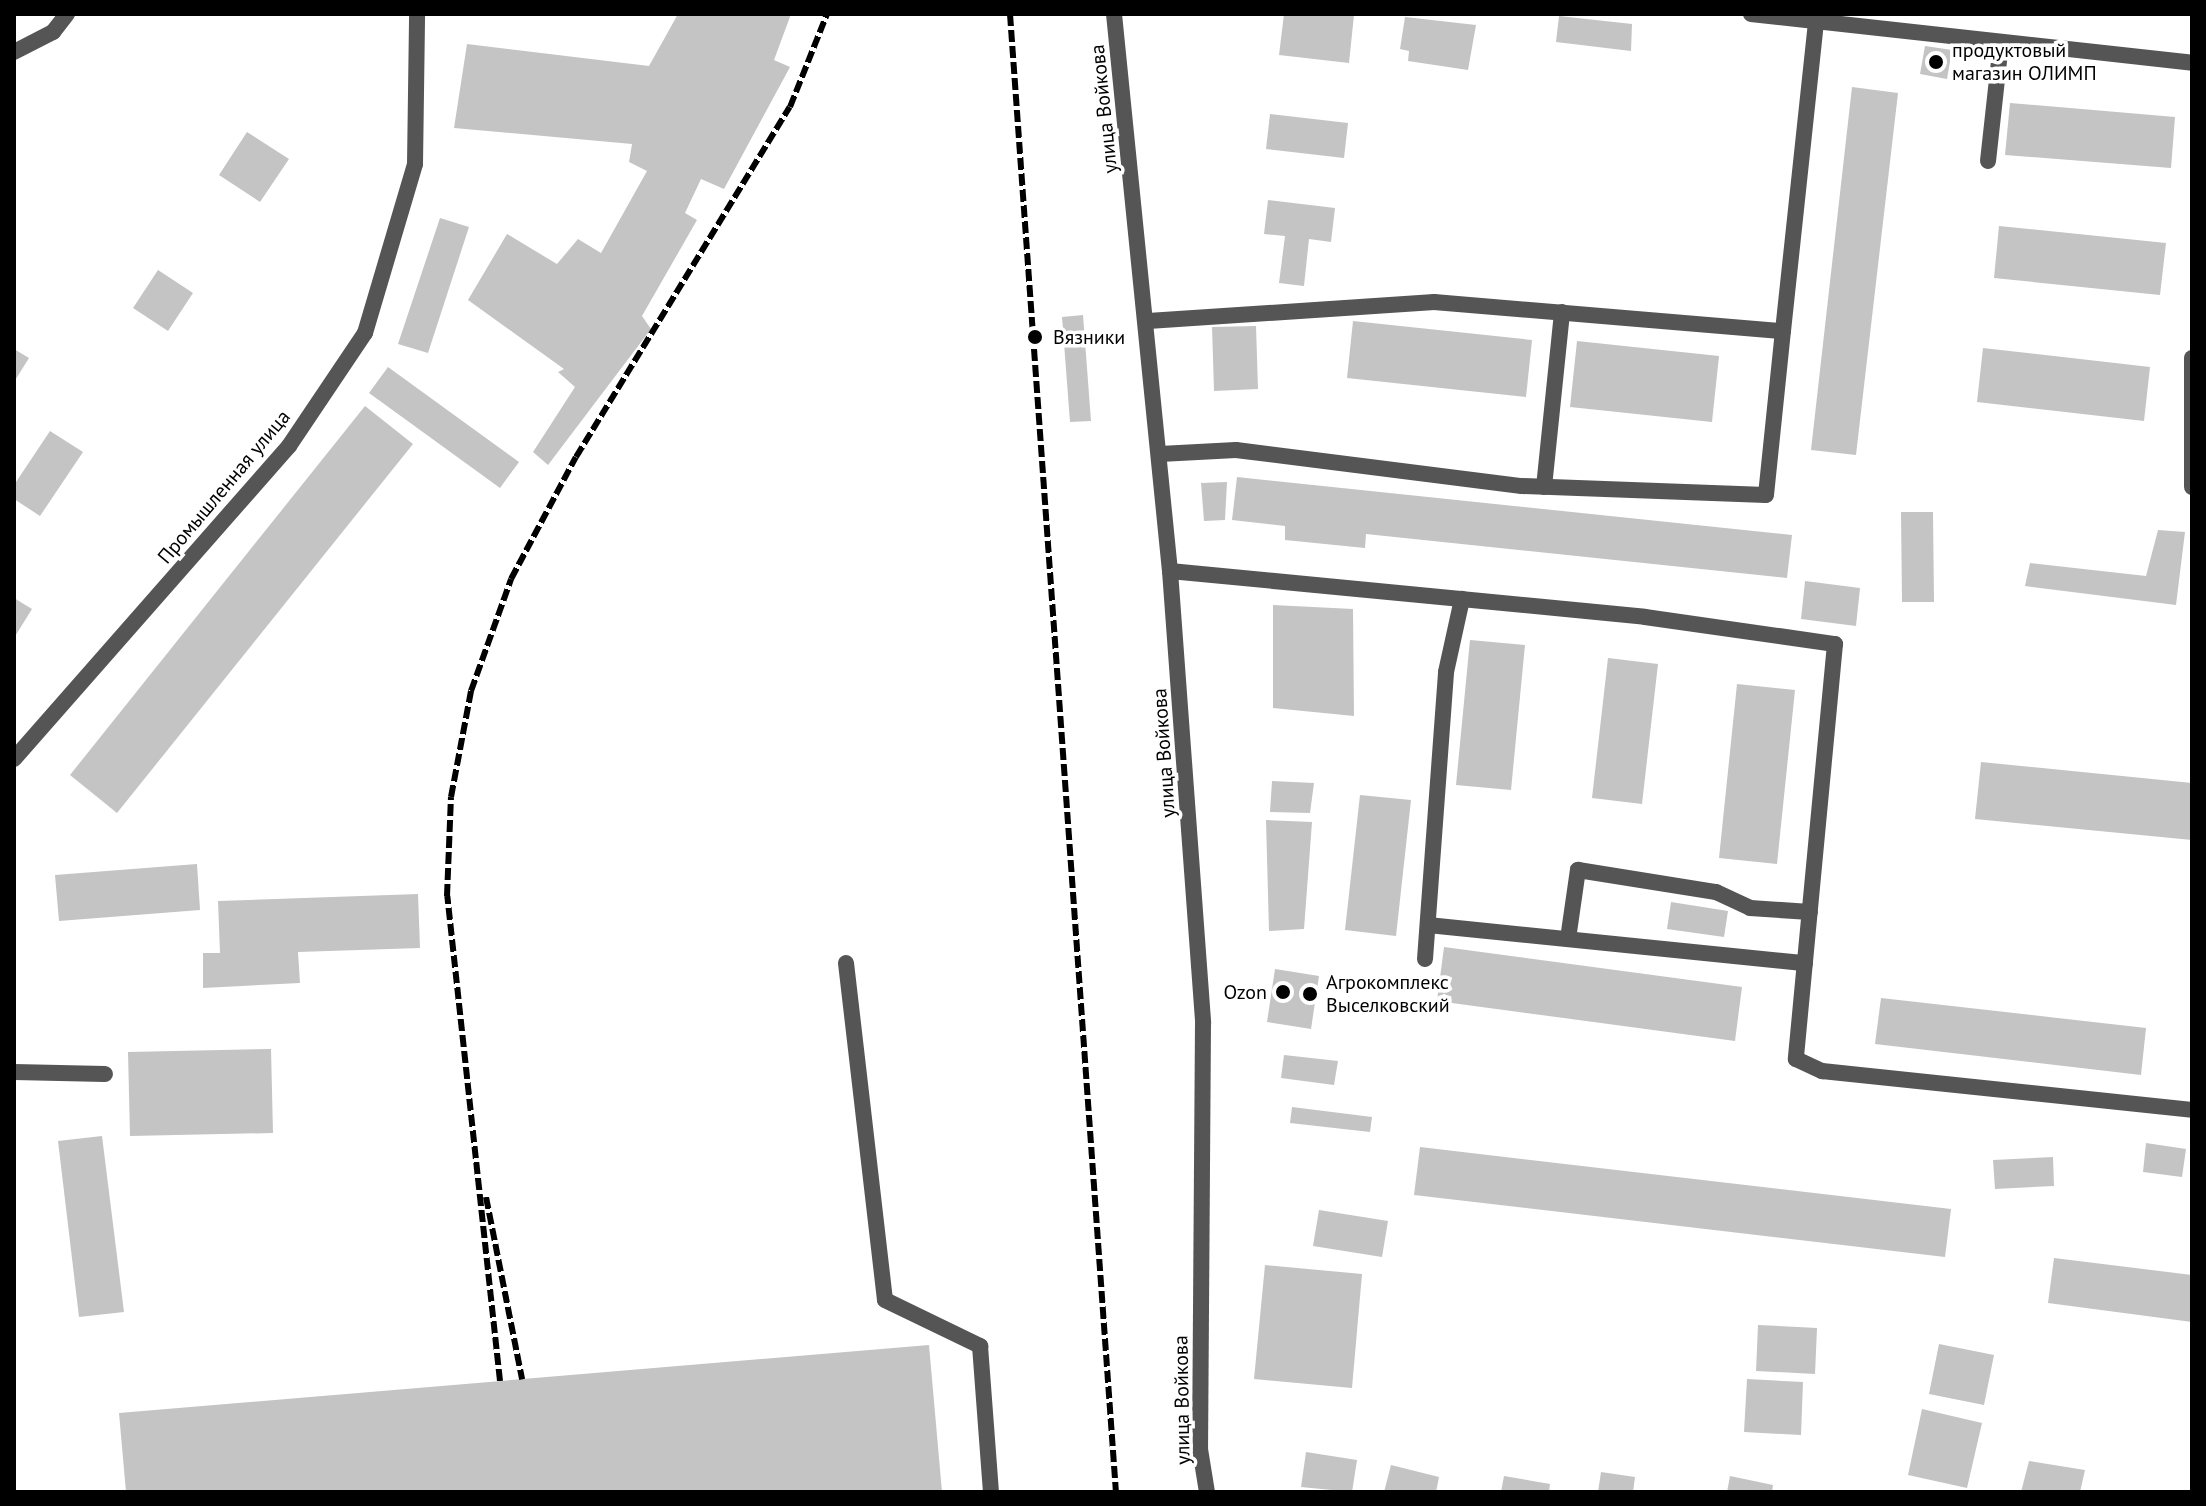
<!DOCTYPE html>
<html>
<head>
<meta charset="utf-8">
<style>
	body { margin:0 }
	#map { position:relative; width:2206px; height:1506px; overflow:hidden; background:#fff; font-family:"PT Sans",sans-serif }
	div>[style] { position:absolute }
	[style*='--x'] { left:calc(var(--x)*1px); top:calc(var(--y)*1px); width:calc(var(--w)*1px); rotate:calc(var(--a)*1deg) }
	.building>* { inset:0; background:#c4c4c4 }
	.service>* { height:16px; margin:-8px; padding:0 8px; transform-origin:8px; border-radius:8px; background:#555 }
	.minor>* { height:16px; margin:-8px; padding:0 8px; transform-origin:8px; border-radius:8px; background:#555 }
	.rail>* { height:6px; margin-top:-3px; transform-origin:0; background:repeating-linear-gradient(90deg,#000 0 12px,transparent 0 16px) }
	.dots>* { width:22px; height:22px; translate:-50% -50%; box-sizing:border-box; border:4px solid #fff; border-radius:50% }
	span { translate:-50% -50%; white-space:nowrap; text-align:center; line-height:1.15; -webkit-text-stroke:7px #fff; paint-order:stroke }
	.poi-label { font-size:20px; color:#000 }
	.left { translate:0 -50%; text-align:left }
	.right { translate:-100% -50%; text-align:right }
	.street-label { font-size:20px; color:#000 }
	.frame { position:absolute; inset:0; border:16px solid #000; pointer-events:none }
</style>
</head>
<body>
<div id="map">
	<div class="building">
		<i style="clip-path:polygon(678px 14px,791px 14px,774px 60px,790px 67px,724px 189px,701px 179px,685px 213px,697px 220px,642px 316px,651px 329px,548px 465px,533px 452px,575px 387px,558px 372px,564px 369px,468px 300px,507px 234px,557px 264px,578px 239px,601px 253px,647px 171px,629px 162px,632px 144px,454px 128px,467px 44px,649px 66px)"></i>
		<i style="clip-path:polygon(1284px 14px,1354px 15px,1349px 63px,1279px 55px)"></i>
		<i style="clip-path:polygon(1559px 16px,1632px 24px,1631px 51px,1556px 42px)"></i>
		<i style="clip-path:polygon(1405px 17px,1476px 25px,1468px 70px,1408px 61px,1409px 51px,1400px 49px)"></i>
		<i style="clip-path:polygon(1925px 46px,1952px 50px,1947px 79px,1920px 74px)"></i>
		<i style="clip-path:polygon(1852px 87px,1898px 93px,1856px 455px,1811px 450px)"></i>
		<i style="clip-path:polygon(2010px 103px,2175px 117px,2171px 168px,2005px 155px)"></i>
		<i style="clip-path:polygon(1270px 114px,1348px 123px,1344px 158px,1266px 149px)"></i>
		<i style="clip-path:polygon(247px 132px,289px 159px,260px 202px,219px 175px)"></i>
		<i style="clip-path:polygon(1268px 200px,1335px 208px,1331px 242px,1309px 239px,1304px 286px,1279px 283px,1285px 236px,1264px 234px)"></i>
		<i style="clip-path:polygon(440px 218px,469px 227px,428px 353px,398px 344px)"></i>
		<i style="clip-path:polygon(1999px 226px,2166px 243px,2160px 295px,1994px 278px)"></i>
		<i style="clip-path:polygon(158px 270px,193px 293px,168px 331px,133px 308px)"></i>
		<i style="clip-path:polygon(1083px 315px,1091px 421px,1070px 422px,1062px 317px)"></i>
		<i style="clip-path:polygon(1353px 321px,1532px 340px,1526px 397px,1347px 378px)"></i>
		<i style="clip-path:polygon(1256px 326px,1258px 389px,1214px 391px,1212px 327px)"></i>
		<i style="clip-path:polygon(1577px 341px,1719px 356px,1712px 422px,1570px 407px)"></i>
		<i style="clip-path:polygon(1983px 348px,2150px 367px,2144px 421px,1977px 402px)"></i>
		<i style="clip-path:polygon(14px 349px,29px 358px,14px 382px)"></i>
		<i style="clip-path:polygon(388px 367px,519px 462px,500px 488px,369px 393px)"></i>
		<i style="clip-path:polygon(365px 406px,413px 444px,117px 813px,70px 775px)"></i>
		<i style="clip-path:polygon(50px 431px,83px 452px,40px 516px,14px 499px,14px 485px)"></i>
		<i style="clip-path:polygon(1237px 477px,1792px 535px,1787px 578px,1366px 534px,1365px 548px,1285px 540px,1285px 526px,1232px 520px)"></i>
		<i style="clip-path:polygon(1227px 482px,1225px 520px,1204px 521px,1201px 483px)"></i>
		<i style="clip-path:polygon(1901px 512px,1933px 512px,1934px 602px,1902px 602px)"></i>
		<i style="clip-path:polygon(2158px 530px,2185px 532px,2176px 605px,2025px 586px,2030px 563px,2146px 576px)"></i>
		<i style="clip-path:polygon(1805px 581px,1860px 588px,1856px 626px,1801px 619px)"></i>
		<i style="clip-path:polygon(14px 598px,32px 609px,14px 638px)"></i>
		<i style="clip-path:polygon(1273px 605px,1353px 609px,1354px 716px,1273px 708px)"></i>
		<i style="clip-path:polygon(1470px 640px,1525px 645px,1511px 790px,1456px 785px)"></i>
		<i style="clip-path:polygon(1608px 658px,1658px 664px,1642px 804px,1592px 798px)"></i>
		<i style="clip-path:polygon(1737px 684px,1795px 690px,1777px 864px,1719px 858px)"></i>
		<i style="clip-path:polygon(1981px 762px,2192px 783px,2192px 840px,1975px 819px)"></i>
		<i style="clip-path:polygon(1272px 781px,1314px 783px,1310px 813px,1270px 812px)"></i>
		<i style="clip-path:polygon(1360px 795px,1411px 800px,1396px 936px,1345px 930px)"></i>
		<i style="clip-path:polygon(1266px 820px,1312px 822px,1304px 929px,1269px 931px)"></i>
		<i style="clip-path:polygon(197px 864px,200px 910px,59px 921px,55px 875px)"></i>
		<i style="clip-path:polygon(418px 894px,420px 948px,298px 952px,300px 983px,203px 988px,203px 953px,220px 953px,218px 901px)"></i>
		<i style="clip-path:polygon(1671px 902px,1728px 911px,1724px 937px,1667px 929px)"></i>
		<i style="clip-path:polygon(1444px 947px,1742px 987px,1735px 1041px,1437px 1001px)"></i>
		<i style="clip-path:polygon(1275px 969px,1319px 976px,1311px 1029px,1267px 1022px)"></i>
		<i style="clip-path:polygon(1881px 998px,2146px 1028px,2141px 1075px,1875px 1044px)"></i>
		<i style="clip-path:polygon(271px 1049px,273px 1133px,130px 1136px,128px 1052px)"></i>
		<i style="clip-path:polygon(1284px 1055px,1338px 1061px,1334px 1085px,1281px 1078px)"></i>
		<i style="clip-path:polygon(1292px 1107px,1372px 1117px,1370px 1132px,1290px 1123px)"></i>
		<i style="clip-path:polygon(102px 1136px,124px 1312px,79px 1317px,58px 1141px)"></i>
		<i style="clip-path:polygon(2146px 1143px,2186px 1149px,2182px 1177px,2143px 1172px)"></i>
		<i style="clip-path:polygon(1420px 1147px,1951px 1209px,1945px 1257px,1414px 1195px)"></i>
		<i style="clip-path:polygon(2053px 1157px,2054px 1186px,1995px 1189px,1993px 1160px)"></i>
		<i style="clip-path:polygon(1319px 1210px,1388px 1221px,1382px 1257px,1313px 1246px)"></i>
		<i style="clip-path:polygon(2054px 1258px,2192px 1275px,2192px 1322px,2048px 1303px)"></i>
		<i style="clip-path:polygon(1265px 1265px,1362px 1274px,1352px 1388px,1254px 1379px)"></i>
		<i style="clip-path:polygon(1758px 1325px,1817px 1328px,1815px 1374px,1756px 1371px)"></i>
		<i style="clip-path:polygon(1939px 1344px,1994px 1355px,1984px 1405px,1929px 1394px)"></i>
		<i style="clip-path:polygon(929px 1345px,942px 1492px,126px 1492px,119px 1413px)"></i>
		<i style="clip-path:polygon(1747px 1379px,1803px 1382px,1801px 1435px,1744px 1432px)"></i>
		<i style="clip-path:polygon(1922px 1409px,1982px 1423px,1967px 1488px,1908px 1475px)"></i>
		<i style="clip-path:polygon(1306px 1452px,1357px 1460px,1352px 1492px,1301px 1487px)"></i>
		<i style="clip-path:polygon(2029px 1461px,2085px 1470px,2080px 1492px,2021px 1492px)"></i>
		<i style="clip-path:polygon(1391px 1465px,1439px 1477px,1436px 1492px,1384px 1492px)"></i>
		<i style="clip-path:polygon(1601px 1472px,1635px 1477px,1633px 1492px,1598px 1492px)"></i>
		<i style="clip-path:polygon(1504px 1476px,1550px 1484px,1549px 1492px,1501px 1492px)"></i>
		<i style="clip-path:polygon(1730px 1476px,1773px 1485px,1772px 1492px,1727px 1492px)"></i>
	</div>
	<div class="service">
		<i style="--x:1988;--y:161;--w:119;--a:-83.7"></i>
		<i style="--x:1148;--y:321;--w:287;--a:-3.8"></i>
		<i style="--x:1434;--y:302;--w:350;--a:4.8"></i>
		<i style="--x:1783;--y:331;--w:312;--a:-83.9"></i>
		<i style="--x:2192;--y:358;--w:129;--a:90"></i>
		<i style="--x:1160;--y:454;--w:76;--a:-3"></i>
		<i style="--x:1236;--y:450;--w:288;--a:7.2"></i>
		<i style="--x:1522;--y:486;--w:244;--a:2.1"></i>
		<i style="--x:1766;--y:495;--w:165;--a:-84.1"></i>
		<i style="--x:1544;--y:487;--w:176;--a:-84.1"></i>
		<i style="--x:1170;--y:571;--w:477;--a:5.5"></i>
		<i style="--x:1645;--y:617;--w:192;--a:8.1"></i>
		<i style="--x:1835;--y:644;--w:417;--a:95.4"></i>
		<i style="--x:1796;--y:1059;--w:29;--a:25"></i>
		<i style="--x:1822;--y:1071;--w:372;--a:6"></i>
		<i style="--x:1428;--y:925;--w:379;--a:5.8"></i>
		<i style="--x:1568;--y:939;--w:70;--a:-81.8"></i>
		<i style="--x:1578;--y:870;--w:140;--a:9.1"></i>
		<i style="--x:1716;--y:892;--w:38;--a:25"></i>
		<i style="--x:1750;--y:908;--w:60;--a:3.8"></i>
		<i style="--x:1425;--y:959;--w:288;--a:-85.8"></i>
		<i style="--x:1446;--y:672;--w:75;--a:-77.6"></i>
		<i style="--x:846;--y:963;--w:339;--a:83.4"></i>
		<i style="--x:885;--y:1300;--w:106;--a:25.8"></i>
		<i style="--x:980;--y:1346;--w:146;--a:85.7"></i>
		<i style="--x:14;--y:1072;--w:91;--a:1.3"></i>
	</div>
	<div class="minor">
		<i style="--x:1114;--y:14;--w:560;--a:84.26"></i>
		<i style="--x:1170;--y:571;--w:453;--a:85.8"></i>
		<i style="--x:1203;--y:1023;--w:426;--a:90.4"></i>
		<i style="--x:1200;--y:1449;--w:44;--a:80.8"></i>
		<i style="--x:1751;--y:14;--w:444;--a:6.3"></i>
		<i style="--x:14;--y:52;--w:44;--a:-27.1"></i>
		<i style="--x:53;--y:32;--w:23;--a:-52"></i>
		<i style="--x:14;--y:759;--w:417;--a:-48.7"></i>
		<i style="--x:289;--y:446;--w:136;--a:-56.1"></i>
		<i style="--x:365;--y:333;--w:176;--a:-73.5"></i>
		<i style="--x:415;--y:164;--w:150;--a:-89.2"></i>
	</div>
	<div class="rail">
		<i style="--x:1010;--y:14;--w:1482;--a:85.9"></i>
		<i style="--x:486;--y:1197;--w:186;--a:78.8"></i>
		<i style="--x:500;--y:1381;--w:488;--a:-96.2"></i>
		<i style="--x:447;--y:896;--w:99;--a:-87.7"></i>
		<i style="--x:451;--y:797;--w:108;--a:-79.3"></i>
		<i style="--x:471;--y:691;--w:119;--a:-70.3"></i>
		<i style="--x:511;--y:579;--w:138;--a:-62"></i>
		<i style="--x:576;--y:457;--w:410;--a:-58.6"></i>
		<i style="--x:790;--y:107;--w:100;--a:-68.3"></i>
	</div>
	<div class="dots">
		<i style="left:1936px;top:62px;background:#000"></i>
		<i style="left:1035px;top:337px;background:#000"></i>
		<i style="left:1283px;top:992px;background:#000"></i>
		<i style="left:1310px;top:994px;background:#000"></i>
	</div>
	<div class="poi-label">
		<span class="left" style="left:1952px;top:62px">продуктовый<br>магазин ОЛИМП</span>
		<span class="left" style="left:1053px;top:337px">Вязники</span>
		<span class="left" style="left:1326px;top:994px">Агрокомплекс<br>Выселковский</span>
		<span class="right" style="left:1267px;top:992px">Ozon</span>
	</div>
	<div class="street-label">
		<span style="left:1104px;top:109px;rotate:-96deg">улица Войкова</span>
		<span style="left:224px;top:487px;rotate:-50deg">Промышленная улица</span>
		<span style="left:1164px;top:753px;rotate:-94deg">улица Войкова</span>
		<span style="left:1182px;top:1400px;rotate:-91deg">улица Войкова</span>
	</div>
	<div class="frame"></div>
</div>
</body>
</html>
